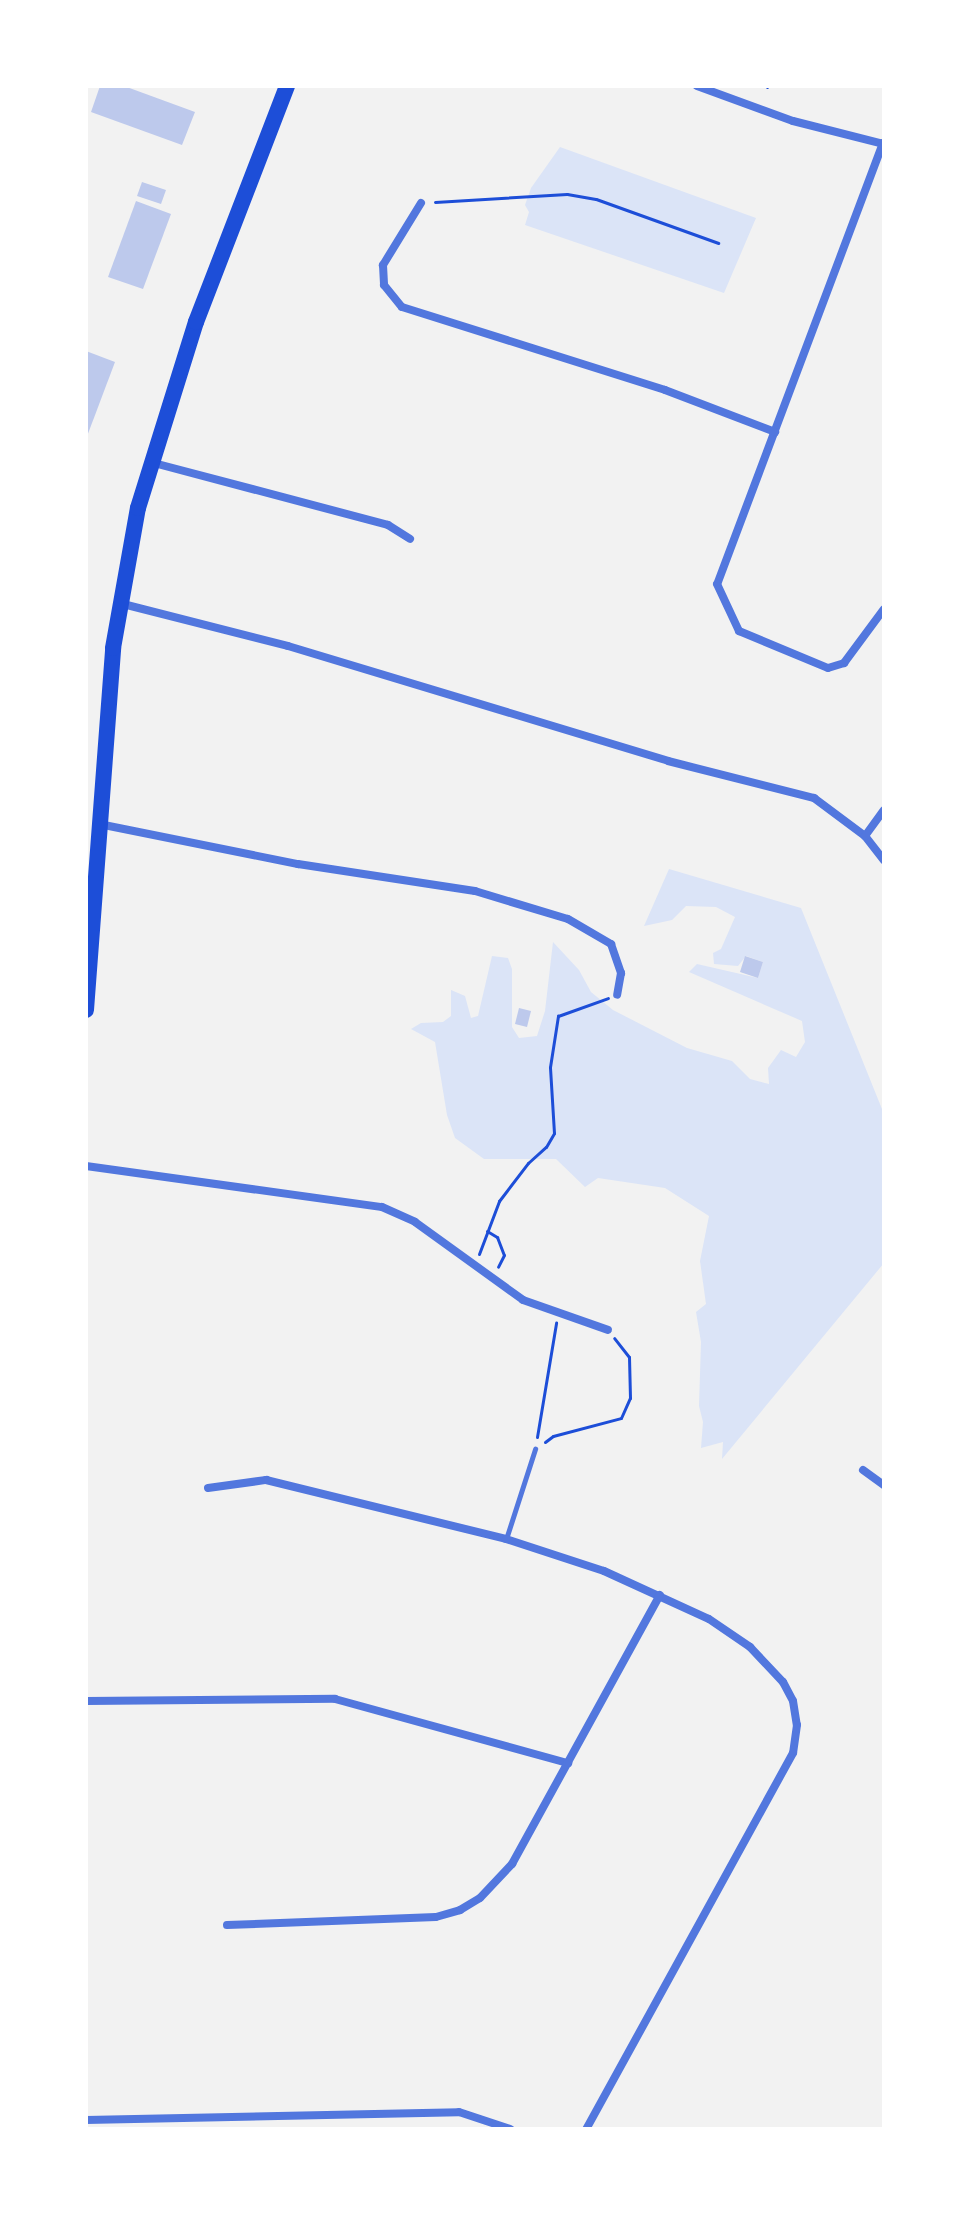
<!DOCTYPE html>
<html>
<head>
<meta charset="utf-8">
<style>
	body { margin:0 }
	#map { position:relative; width:970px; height:2215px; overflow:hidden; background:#f2f2f2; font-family:Karla,sans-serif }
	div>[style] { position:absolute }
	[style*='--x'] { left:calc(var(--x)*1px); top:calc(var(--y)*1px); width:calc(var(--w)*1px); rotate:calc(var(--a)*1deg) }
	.green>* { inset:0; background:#dbe4f7 }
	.building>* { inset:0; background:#bdc9ec }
	.path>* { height:3px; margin:-1.5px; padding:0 1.5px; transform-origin:1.5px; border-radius:1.5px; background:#1d4ed8 }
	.service>* { height:5px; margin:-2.5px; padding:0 2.5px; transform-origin:2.5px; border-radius:2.5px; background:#5277de }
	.minor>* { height:8px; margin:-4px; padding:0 4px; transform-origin:4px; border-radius:4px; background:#5277de }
	.primary>* { height:16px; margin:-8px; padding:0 8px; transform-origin:8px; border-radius:8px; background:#1d4ed8 }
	span { translate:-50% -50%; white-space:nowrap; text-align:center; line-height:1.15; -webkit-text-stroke:7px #fff; paint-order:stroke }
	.frame { position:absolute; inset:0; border:88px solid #fff; pointer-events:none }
</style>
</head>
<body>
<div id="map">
	<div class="green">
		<i style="clip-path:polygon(560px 147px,756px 218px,724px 293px,525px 225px,529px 212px,525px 205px,531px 188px)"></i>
		<i style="clip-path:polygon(669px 869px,801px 908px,884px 1114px,884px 1263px,722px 1459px,723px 1442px,701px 1448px,703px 1422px,699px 1406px,701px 1342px,696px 1312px,706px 1304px,700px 1261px,709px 1216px,665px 1188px,598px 1178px,585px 1187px,556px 1159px,484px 1159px,455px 1138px,447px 1115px,435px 1042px,411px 1029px,421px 1023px,443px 1022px,451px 1016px,451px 990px,465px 996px,471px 1018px,478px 1016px,492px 956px,508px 958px,512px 969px,512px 1027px,519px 1038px,537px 1036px,545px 1011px,553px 942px,579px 970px,591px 992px,613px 1010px,687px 1048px,732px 1061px,750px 1079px,769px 1084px,768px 1068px,781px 1050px,796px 1057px,805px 1042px,802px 1021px,689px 972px,697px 964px,758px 978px,763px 962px,746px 956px,738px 966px,714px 964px,713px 953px,721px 949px,735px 917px,716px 907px,686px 906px,672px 920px,644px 926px)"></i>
	</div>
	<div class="building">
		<i style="clip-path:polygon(100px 86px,124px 86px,195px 112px,182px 145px,91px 112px)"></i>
		<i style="clip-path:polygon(142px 182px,166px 190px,161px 204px,137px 196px)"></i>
		<i style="clip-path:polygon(136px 201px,171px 214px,143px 289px,108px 277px)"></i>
		<i style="clip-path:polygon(86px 351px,115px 362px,86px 439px)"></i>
		<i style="clip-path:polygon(745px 956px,763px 962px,758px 978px,740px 972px)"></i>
		<i style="clip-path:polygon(519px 1008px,531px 1011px,527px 1027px,515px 1024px)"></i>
	</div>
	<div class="path">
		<i style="--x:767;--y:87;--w:1;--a:-45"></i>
		<i style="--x:435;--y:202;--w:132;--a:-3.5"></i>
		<i style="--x:567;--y:194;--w:29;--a:10"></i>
		<i style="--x:596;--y:199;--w:130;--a:19.8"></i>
		<i style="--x:487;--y:1231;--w:12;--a:31"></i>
		<i style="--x:497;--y:1237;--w:19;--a:69"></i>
		<i style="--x:504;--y:1255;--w:13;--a:117"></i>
		<i style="--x:479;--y:1254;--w:57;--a:-69.3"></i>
		<i style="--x:499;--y:1201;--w:48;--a:-52.7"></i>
		<i style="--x:528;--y:1163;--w:24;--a:-42"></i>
		<i style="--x:546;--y:1147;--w:16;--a:-60"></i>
		<i style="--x:554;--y:1133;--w:66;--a:-93.5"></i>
		<i style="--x:550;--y:1067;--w:52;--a:-81.1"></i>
		<i style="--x:558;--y:1016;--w:53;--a:-19.8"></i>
		<i style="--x:537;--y:1437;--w:116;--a:-80.5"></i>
		<i style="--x:545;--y:1442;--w:10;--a:-37"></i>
		<i style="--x:553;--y:1436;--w:70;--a:-14.8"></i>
		<i style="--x:621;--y:1418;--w:22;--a:-66"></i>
		<i style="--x:630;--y:1398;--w:41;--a:-91.4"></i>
		<i style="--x:629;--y:1357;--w:24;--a:-128"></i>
	</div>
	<div class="service">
		<i style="--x:506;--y:1539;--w:95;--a:-72.1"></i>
	</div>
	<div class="minor">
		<i style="--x:697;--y:86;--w:102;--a:20"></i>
		<i style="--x:793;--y:121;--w:94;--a:14.2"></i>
		<i style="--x:883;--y:143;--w:471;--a:110.6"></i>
		<i style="--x:717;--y:584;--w:52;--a:64.9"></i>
		<i style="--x:739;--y:631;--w:96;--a:22.6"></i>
		<i style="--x:828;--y:668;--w:17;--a:-17"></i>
		<i style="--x:844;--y:663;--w:67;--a:-53.5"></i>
		<i style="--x:421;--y:203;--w:73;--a:121.5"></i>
		<i style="--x:383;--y:265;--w:20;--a:87"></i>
		<i style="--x:384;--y:285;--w:28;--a:51"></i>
		<i style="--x:402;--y:307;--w:276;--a:17.5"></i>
		<i style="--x:665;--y:390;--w:118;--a:20.9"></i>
		<i style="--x:150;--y:462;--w:246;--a:14.8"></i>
		<i style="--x:388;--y:525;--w:26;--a:32"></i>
		<i style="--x:119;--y:603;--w:174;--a:14.3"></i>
		<i style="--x:288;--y:646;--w:397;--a:16.8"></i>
		<i style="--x:668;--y:761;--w:151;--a:14.2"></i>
		<i style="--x:814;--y:798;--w:64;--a:36.7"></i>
		<i style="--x:865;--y:836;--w:31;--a:52"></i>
		<i style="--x:99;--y:824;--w:203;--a:11.4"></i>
		<i style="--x:298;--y:864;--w:179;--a:8.7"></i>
		<i style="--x:475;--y:891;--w:97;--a:16.8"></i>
		<i style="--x:568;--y:919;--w:50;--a:30.2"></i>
		<i style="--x:611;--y:944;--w:31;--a:71"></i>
		<i style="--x:621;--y:973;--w:22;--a:100"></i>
		<i style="--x:865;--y:836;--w:32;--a:-54"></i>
		<i style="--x:86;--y:1166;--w:299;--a:7.9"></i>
		<i style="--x:382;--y:1207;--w:36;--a:24"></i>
		<i style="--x:415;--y:1222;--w:133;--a:35.8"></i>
		<i style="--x:523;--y:1300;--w:90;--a:19.4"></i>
		<i style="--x:863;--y:1470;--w:26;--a:36"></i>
		<i style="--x:208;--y:1488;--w:59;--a:-7.9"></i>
		<i style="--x:266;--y:1480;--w:247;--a:13.8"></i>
		<i style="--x:506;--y:1539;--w:103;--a:18.1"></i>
		<i style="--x:604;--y:1571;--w:115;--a:24.6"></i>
		<i style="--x:709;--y:1619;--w:50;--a:34.3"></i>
		<i style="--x:750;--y:1647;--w:48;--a:46.7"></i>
		<i style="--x:783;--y:1682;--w:21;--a:62"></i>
		<i style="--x:793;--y:1701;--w:24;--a:81"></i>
		<i style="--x:797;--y:1725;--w:28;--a:98"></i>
		<i style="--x:793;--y:1753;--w:429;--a:118.8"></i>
		<i style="--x:86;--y:1701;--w:249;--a:-0.5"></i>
		<i style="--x:335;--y:1699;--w:242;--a:15.4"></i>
		<i style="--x:227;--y:1925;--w:209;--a:-2.2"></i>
		<i style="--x:436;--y:1917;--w:25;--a:-16"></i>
		<i style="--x:460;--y:1910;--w:23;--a:-31"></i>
		<i style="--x:480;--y:1898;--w:47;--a:-46.7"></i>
		<i style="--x:512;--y:1864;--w:307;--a:-61.2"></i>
		<i style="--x:86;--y:2120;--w:373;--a:-1.2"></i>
		<i style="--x:459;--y:2112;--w:54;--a:18.4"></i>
	</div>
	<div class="primary">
		<i style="--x:86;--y:1010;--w:363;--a:-85.7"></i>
		<i style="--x:113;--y:648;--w:142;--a:-79.9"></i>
		<i style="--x:138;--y:508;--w:195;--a:-72.7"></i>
		<i style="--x:196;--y:322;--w:253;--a:-68.9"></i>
	</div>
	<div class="frame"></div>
</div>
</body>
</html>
